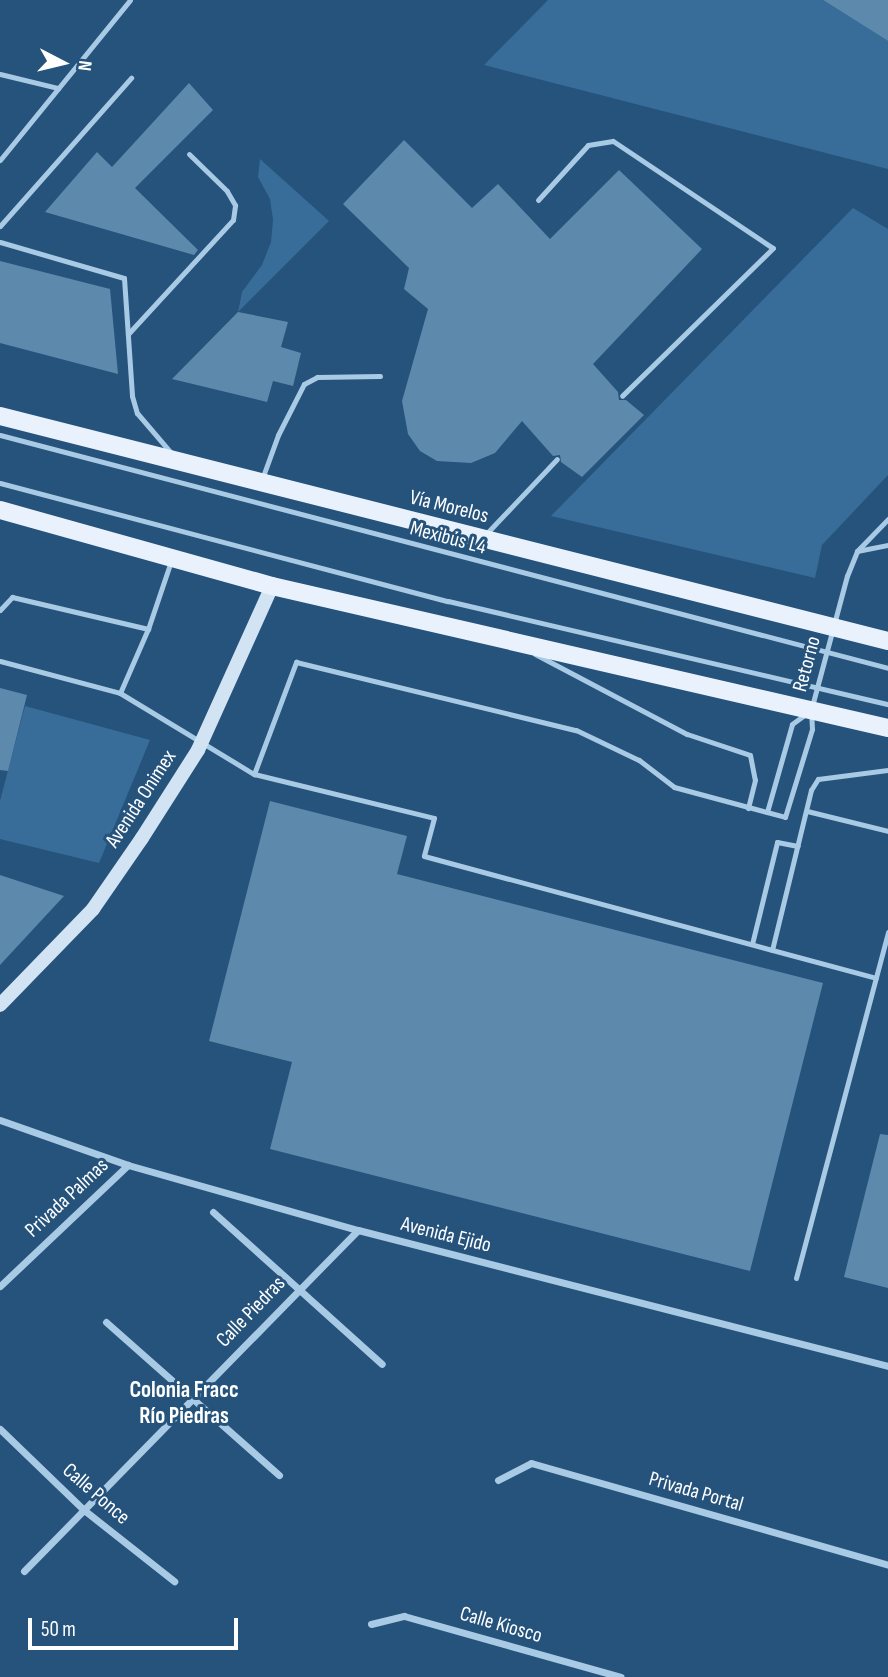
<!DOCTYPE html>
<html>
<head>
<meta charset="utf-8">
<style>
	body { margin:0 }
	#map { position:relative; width:888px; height:1677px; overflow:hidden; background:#25537c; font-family:"Sofia Sans Condensed",sans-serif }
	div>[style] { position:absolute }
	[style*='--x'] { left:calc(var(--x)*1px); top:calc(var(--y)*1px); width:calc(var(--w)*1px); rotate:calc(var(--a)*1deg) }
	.green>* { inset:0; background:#386d99 }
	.building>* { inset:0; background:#5d89ad }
	.lane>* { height:5px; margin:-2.5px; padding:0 2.5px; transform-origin:2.5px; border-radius:2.5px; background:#a9cae5 }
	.street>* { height:7px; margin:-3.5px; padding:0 3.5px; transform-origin:3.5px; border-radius:3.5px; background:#a9cae5 }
	.secondary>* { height:14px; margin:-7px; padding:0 7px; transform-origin:7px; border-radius:7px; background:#d2e4f4 }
	.primary>* { height:18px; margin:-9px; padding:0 9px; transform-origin:9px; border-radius:9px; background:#e9f2fc }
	span { translate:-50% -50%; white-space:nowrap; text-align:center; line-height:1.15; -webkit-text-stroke:6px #25537c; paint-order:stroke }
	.street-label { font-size:21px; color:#fff }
	.neighbourhood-label { font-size:23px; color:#fff; font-weight:700 }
	.north { position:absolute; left:28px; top:28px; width:70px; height:70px; -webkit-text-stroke:5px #25537c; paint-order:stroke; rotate:97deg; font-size:19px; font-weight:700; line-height:28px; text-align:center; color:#fff }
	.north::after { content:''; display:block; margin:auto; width:24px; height:32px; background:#fff; clip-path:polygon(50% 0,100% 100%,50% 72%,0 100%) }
	.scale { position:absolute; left:28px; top:1618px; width:210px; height:32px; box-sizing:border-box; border:4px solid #fff; border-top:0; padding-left:9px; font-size:21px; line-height:24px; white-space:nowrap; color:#fff; -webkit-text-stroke:5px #25537c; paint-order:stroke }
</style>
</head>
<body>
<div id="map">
	<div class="green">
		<i style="clip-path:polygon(548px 0,823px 0,888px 41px,888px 169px,484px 65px)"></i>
		<i style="clip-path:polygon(260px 159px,329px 221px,238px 312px,242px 292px,262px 265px,271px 242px,273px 220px,270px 199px,258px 177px)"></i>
		<i style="clip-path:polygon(853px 208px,888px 229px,888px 475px,822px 545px,815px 578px,551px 516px)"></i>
		<i style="clip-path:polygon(25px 706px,150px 740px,99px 863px,0 839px,0 801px)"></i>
	</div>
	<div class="building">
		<i style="clip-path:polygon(823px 0,888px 0,888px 41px)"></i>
		<i style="clip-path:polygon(189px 83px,213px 110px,135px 188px,198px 250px,194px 255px,45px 212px,97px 152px,112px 167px)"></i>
		<i style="clip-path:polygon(404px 140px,472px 208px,498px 184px,550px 239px,619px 170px,702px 249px,593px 364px,618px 392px,619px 400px,626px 400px,644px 415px,582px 477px,561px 462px,560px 455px,553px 456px,522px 421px,495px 453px,471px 463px,437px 461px,420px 451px,408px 434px,402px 401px,428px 309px,404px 289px,409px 268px,343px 204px)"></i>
		<i style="clip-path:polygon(0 261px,110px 289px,118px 374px,0 343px)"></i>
		<i style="clip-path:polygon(238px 312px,288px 322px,281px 347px,301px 353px,293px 386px,273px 381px,267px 402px,172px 379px)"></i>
		<i style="clip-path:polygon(0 688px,27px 695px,8px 771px,0 770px)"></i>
		<i style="clip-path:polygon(270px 801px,407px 836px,397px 874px,823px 983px,750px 1271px,270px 1149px,292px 1062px,209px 1041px)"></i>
		<i style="clip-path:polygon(0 875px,64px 896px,0 965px)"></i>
		<i style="clip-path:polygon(880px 1134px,888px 1135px,888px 1288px,844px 1277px)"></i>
	</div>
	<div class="lane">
		<i style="--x:0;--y:74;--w:60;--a:13.6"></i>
		<i style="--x:0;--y:160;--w:206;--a:-50.9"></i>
		<i style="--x:538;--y:200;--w:74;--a:-47.7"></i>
		<i style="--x:588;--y:145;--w:25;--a:-9"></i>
		<i style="--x:613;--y:141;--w:192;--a:33.8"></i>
		<i style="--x:773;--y:248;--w:211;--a:135.6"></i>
		<i style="--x:0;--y:226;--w:198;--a:-48.5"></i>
		<i style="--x:0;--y:242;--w:129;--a:16.2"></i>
		<i style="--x:124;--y:278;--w:118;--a:86.1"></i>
		<i style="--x:132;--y:396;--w:18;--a:74"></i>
		<i style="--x:137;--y:413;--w:55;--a:49.4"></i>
		<i style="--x:128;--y:334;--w:155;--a:-47.4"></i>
		<i style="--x:233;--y:220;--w:15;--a:-82"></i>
		<i style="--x:235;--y:205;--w:16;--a:-120"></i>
		<i style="--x:227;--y:191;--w:53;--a:-135.8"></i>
		<i style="--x:0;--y:435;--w:918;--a:14.7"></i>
		<i style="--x:262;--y:479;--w:47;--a:-70"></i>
		<i style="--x:278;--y:435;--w:57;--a:-63"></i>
		<i style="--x:304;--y:384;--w:15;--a:-28"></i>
		<i style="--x:317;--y:377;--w:63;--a:-0.9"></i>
		<i style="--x:0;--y:483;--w:463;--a:14.8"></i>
		<i style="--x:448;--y:601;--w:452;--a:13.2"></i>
		<i style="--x:486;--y:534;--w:103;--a:-46.6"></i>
		<i style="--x:857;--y:551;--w:32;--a:-11"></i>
		<i style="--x:0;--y:610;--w:18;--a:-47"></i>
		<i style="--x:12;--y:597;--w:140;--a:13.2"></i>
		<i style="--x:148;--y:629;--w:72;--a:-71.3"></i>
		<i style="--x:535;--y:654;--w:172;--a:27.8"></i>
		<i style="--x:687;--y:734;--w:66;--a:18.4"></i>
		<i style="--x:750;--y:755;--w:25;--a:79"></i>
		<i style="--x:755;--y:780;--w:29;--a:104"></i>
		<i style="--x:0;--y:661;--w:124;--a:14.9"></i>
		<i style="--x:120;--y:693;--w:157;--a:31.2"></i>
		<i style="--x:254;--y:774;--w:185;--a:13.7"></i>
		<i style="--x:434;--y:818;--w:39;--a:105"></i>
		<i style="--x:424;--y:856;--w:468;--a:15.1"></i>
		<i style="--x:120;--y:693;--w:70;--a:-66.4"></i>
		<i style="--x:254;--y:774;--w:120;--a:-69.4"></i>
		<i style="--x:296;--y:662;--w:288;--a:13.7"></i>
		<i style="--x:576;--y:730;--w:70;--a:25.5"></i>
		<i style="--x:639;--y:760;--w:44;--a:37.6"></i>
		<i style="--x:674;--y:787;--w:115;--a:15.1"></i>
		<i style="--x:785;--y:817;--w:92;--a:-72.9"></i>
		<i style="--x:812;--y:729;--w:19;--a:-93"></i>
		<i style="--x:811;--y:710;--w:139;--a:-75"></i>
		<i style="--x:847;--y:576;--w:27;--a:-68"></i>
		<i style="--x:857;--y:551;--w:45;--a:-45.9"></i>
		<i style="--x:807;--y:811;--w:83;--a:13.9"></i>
		<i style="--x:767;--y:812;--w:91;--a:-74.1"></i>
		<i style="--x:792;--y:724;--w:17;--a:-36"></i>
		<i style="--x:752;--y:944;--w:105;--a:-76.2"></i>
		<i style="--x:777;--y:842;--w:21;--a:11"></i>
		<i style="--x:772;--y:950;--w:165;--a:-76.3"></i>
		<i style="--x:811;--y:790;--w:13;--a:-58"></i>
		<i style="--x:818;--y:779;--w:71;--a:-7.3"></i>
		<i style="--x:796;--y:1278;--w:358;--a:-75.1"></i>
	</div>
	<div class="street">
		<i style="--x:0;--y:1120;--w:136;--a:19.4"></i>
		<i style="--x:128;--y:1165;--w:239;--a:15.8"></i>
		<i style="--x:358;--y:1230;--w:547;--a:14.39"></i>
		<i style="--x:213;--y:1212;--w:227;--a:42"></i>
		<i style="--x:0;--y:1286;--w:176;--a:-43.4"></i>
		<i style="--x:106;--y:1322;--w:231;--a:41.5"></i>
		<i style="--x:0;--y:1429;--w:117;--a:44"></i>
		<i style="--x:84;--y:1510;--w:115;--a:38.3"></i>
		<i style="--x:498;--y:1480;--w:37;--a:-27"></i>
		<i style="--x:531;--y:1463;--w:371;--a:15.9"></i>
		<i style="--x:24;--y:1571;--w:477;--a:-45.6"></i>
		<i style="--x:371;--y:1624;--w:34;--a:-14"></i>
		<i style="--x:404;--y:1616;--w:225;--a:15.7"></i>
	</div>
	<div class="secondary">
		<i style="--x:0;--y:1005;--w:134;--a:-45.9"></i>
		<i style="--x:93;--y:909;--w:86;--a:-55.4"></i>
		<i style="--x:142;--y:838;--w:104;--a:-57.5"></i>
		<i style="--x:198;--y:750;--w:180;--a:-65.7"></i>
	</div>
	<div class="primary">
		<i style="--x:0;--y:416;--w:916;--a:14.22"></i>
		<i style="--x:0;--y:510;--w:282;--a:15.6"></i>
		<i style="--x:272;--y:586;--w:632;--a:12.98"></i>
	</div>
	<div class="street-label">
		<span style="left:449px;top:507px;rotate:14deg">Vía Morelos</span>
		<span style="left:448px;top:538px;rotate:15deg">Mexibús L4</span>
		<span style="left:807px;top:664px;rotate:-75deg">Retorno</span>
		<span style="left:141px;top:799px;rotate:-57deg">Avenida Onimex</span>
		<span style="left:67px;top:1198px;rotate:-43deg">Privada Palmas</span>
		<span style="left:446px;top:1235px;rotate:14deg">Avenida Ejido</span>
		<span style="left:251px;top:1312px;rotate:-46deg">Calle Piedras</span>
		<span style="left:696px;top:1492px;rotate:16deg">Privada Portal</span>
		<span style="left:96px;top:1494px;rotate:41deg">Calle Ponce</span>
		<span style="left:501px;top:1625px;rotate:16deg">Calle Kiosco</span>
	</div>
	<div class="neighbourhood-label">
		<span style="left:184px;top:1403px">Colonia Fracc<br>Río Piedras</span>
	</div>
	<div class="north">N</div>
	<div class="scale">50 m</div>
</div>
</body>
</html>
